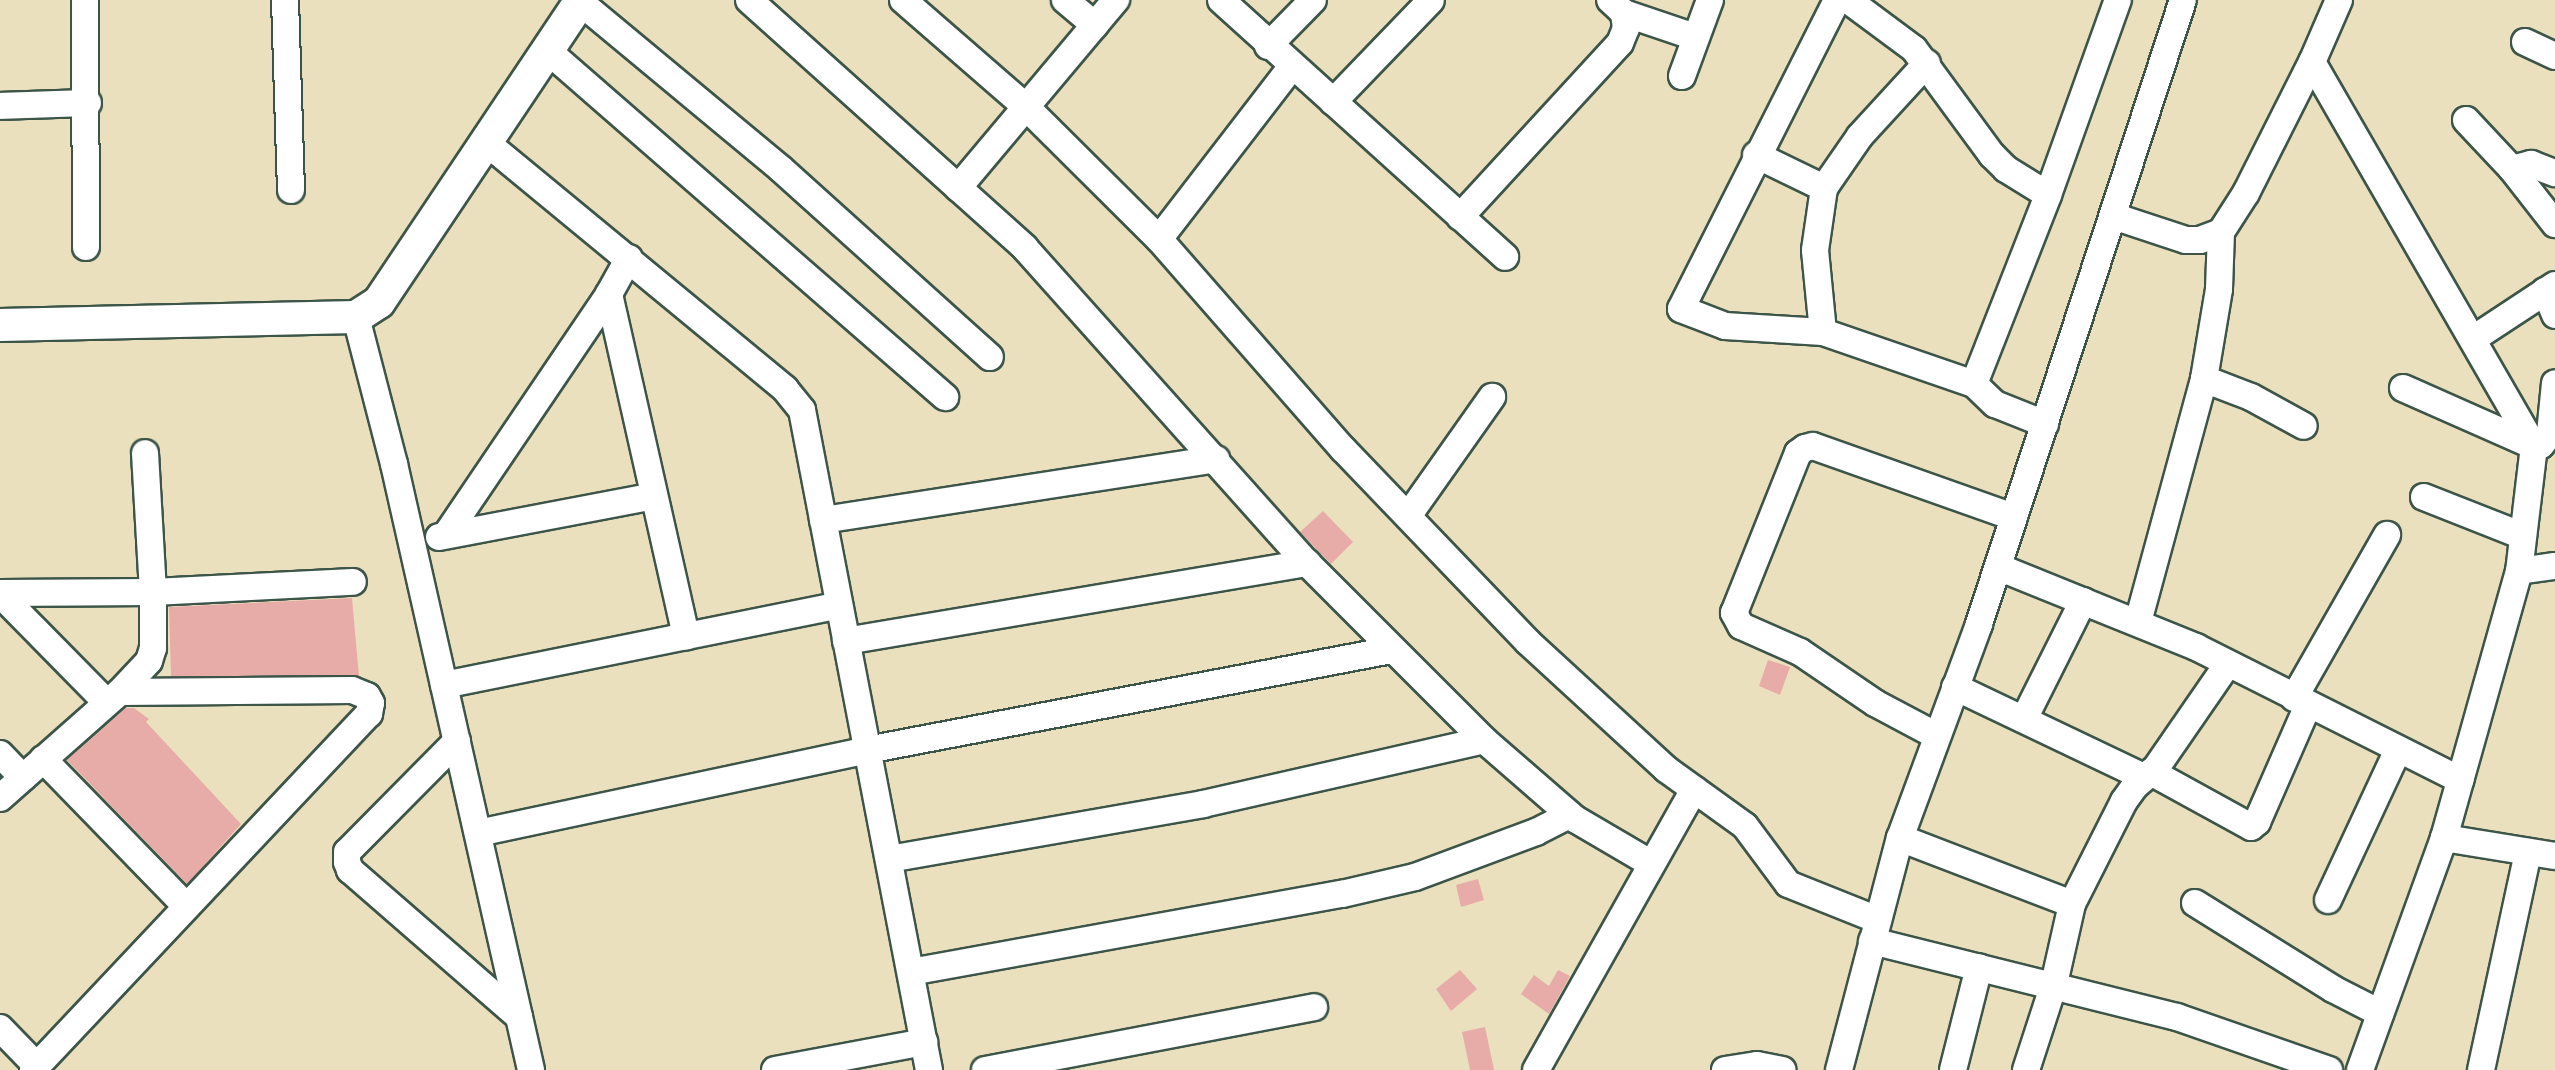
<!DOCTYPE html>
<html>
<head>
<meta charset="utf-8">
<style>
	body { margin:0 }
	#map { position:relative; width:2555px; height:1070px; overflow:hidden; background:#eae0bd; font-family:"Patrick Hand",sans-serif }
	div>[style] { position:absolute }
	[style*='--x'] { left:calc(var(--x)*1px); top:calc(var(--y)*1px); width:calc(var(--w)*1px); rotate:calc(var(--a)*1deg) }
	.building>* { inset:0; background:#e7aca8 }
	.roads { filter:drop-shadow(2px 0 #3d5549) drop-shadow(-2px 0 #3d5549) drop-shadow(0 2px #3d5549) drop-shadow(0 -2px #3d5549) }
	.minor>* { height:26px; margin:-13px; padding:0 13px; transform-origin:13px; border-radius:13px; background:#fff }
	.tertiary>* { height:32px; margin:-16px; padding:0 16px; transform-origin:16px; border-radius:16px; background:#fff }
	span { translate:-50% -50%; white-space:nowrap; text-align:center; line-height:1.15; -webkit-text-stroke:8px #fcf5e5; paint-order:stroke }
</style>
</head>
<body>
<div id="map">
	<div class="building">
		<i style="clip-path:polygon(1323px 511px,1353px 542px,1331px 564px,1300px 532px)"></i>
		<i style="clip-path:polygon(352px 598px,359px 676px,171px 676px,169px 607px)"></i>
		<i style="clip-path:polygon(1768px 660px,1790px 667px,1780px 695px,1759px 686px)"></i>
		<i style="clip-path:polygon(126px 708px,134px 708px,149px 719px,146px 722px,241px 824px,187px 884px,67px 760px)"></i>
		<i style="clip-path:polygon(1478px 879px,1484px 900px,1461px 907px,1456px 885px)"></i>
		<i style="clip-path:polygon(1460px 970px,1477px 989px,1451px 1011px,1436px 989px)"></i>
		<i style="clip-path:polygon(1558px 970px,1570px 976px,1549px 1014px,1521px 994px,1534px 975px,1549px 986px)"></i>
		<i style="clip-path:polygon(1485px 1027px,1494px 1070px,1470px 1070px,1462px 1032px)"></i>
	</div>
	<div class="roads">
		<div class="minor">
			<i style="--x:85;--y:0;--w:247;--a:89.8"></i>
			<i style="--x:285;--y:0;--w:190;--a:88.2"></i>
			<i style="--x:749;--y:0;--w:371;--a:41.9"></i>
			<i style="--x:1025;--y:248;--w:423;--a:48.2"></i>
			<i style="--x:1307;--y:563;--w:250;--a:45"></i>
			<i style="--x:1484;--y:740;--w:121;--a:41"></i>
			<i style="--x:1575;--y:819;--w:87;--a:30.4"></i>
			<i style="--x:903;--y:0;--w:163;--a:41"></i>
			<i style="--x:1026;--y:107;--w:187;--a:44.8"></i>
			<i style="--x:1159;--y:239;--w:279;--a:48.8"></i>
			<i style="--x:1343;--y:449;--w:267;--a:46.2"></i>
			<i style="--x:1528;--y:642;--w:188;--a:42.6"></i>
			<i style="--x:1666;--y:769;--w:97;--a:35.8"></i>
			<i style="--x:1745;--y:826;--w:72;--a:53.4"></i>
			<i style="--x:1788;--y:884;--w:97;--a:21.8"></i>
			<i style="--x:1065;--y:0;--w:39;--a:40"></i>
			<i style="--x:1221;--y:0;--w:383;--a:42.1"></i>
			<i style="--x:1837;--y:0;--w:346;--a:116.8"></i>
			<i style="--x:1681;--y:309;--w:47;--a:21.1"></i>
			<i style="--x:1725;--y:326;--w:98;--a:3.5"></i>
			<i style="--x:1823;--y:332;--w:160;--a:19"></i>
			<i style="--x:1974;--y:384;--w:29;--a:44"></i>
			<i style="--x:1995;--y:404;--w:54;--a:21.8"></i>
			<i style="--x:1848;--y:0;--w:82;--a:36.6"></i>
			<i style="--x:1914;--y:49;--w:132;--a:53.7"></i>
			<i style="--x:1992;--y:155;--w:20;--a:45"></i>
			<i style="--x:2006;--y:169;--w:49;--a:31.8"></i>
			<i style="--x:2339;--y:0;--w:68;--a:113.5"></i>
			<i style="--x:2312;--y:62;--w:444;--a:60"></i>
			<i style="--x:2534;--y:446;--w:126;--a:96.8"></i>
			<i style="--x:2519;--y:571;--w:277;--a:105.7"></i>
			<i style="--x:2444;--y:838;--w:247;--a:109.9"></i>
			<i style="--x:580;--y:2;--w:261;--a:39.7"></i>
			<i style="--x:781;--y:169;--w:281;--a:42"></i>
			<i style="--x:1624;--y:13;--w:75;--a:18.7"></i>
			<i style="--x:2525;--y:42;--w:33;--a:25"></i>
			<i style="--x:1268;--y:46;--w:64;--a:-45.6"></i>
			<i style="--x:548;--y:51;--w:527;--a:41.07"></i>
			<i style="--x:1682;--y:76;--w:81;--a:-69.8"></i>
			<i style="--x:1333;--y:102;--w:141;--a:-46.1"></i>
			<i style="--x:0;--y:106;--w:88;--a:-2"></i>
			<i style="--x:2466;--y:120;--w:67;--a:46.8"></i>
			<i style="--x:2512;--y:169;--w:70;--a:52"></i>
			<i style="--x:488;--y:144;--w:385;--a:39.5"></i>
			<i style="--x:785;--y:389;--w:27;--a:51"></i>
			<i style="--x:802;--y:410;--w:672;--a:79.11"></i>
			<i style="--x:1756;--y:155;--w:76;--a:25.9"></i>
			<i style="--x:2512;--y:169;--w:20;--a:-15"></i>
			<i style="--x:2531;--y:164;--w:26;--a:21"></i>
			<i style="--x:958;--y:188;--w:246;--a:-50"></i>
			<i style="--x:2113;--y:216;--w:77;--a:18.2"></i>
			<i style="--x:2186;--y:240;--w:14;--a:0"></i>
			<i style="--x:2200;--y:240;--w:22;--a:-21"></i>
			<i style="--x:2221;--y:232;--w:46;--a:-57.3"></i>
			<i style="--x:2246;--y:193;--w:147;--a:-63.3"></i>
			<i style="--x:1460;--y:217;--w:236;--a:-47.4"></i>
			<i style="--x:1620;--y:43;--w:16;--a:-68"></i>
			<i style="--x:1626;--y:28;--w:15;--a:-98"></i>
			<i style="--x:1624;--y:13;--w:19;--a:-137"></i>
			<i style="--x:1159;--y:239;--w:218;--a:-52.4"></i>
			<i style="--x:629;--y:258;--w:41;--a:119.1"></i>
			<i style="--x:609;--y:294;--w:351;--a:77.3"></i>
			<i style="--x:2545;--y:291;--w:26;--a:67"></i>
			<i style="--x:356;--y:317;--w:152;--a:75.5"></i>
			<i style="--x:394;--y:464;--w:621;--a:77.26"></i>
			<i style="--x:1823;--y:332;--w:82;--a:-95.6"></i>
			<i style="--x:1815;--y:250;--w:63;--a:-81.7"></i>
			<i style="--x:1824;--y:188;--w:63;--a:-55.3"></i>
			<i style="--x:1860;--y:136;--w:99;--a:-47.5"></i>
			<i style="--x:2473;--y:339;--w:98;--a:-33.4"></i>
			<i style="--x:2204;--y:379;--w:50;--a:21"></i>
			<i style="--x:2251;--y:397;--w:60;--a:28.7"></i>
			<i style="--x:1974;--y:384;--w:203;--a:-68.6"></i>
			<i style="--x:2048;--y:195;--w:207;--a:-70.3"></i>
			<i style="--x:2403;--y:388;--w:143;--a:23.9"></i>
			<i style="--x:2534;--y:446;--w:7;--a:-8"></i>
			<i style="--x:2541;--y:445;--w:14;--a:-51"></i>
			<i style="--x:2550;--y:434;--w:51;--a:-84.4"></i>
			<i style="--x:2424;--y:497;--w:106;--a:21.5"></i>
			<i style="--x:1408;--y:516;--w:146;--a:-54.8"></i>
			<i style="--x:823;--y:520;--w:398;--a:-8.8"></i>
			<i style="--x:446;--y:535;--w:291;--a:-55.9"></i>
			<i style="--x:439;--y:537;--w:218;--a:-10.8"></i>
			<i style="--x:1998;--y:567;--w:214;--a:22"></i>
			<i style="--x:2196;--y:647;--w:296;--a:26.7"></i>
			<i style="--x:2519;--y:571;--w:36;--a:-8"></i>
			<i style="--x:0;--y:593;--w:153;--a:-0.4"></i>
			<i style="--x:153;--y:592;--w:200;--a:-2.9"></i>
			<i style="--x:0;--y:594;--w:151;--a:45.5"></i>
			<i style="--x:2138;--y:622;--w:252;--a:-74.8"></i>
			<i style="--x:2204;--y:379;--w:91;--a:-80.5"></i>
			<i style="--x:2219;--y:289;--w:57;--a:-88"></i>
			<i style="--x:846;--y:641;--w:468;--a:-9.6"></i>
			<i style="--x:444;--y:685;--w:403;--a:-11.4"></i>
			<i style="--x:1955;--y:687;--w:209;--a:25.5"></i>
			<i style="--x:2294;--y:698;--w:188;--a:-60.3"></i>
			<i style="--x:2024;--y:719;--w:132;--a:-63.4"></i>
			<i style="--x:1937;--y:736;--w:70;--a:-152"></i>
			<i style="--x:1875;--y:703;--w:91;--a:-145.8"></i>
			<i style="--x:1800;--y:652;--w:64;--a:-156.2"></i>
			<i style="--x:1741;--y:626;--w:15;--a:-118"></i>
			<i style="--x:1734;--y:613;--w:172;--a:-68.2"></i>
			<i style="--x:1798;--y:453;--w:9;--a:-36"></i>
			<i style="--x:1805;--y:448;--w:8;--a:-14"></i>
			<i style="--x:1813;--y:446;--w:213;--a:19.5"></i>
			<i style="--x:457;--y:741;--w:156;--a:134.7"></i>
			<i style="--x:347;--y:852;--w:10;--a:90"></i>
			<i style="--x:347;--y:862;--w:9;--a:69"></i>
			<i style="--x:350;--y:870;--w:224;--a:41"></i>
			<i style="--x:0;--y:754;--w:33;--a:46"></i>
			<i style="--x:43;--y:759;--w:206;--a:45.8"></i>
			<i style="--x:2151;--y:772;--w:114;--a:28.8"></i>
			<i style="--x:2251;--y:827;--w:8;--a:-40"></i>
			<i style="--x:2257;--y:822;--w:128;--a:-66.4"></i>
			<i style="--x:0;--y:798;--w:160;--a:-41.5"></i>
			<i style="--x:120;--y:692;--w:42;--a:-46.9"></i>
			<i style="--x:149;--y:661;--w:14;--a:-73"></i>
			<i style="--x:153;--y:648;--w:56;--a:-90"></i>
			<i style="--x:153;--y:592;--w:139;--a:-93.3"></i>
			<i style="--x:478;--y:833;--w:398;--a:-12"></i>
			<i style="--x:867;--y:750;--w:533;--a:-10.8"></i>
			<i style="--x:1900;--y:838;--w:184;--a:21"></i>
			<i style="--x:2444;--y:838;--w:112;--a:9.2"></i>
			<i style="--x:889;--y:859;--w:319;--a:-9.9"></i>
			<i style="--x:1203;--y:804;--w:288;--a:-12.8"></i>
			<i style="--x:2328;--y:900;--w:166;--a:-65"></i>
			<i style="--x:2195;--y:903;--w:163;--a:31.9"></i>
			<i style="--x:2333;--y:989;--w:53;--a:27.1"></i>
			<i style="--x:1872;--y:941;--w:314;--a:14"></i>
			<i style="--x:2177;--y:1017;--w:161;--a:19.2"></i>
			<i style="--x:911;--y:972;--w:438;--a:-10.3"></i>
			<i style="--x:1342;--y:894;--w:75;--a:-13.1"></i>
			<i style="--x:1415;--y:877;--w:129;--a:-20.4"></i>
			<i style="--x:1536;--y:832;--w:38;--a:-27"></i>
			<i style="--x:0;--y:1028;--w:53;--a:45.8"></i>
			<i style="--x:33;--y:1070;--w:490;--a:-46.7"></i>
			<i style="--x:369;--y:714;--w:11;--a:-80"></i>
			<i style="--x:371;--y:703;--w:8;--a:-120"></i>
			<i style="--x:367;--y:696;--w:16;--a:-158"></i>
			<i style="--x:352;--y:690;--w:232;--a:179.5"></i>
			<i style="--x:775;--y:1070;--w:152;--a:-10.6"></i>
			<i style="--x:985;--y:1070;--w:335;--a:-10.8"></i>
			<i style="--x:1536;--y:1070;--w:322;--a:-60.6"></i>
			<i style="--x:1725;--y:1070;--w:32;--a:-9"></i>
			<i style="--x:1757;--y:1065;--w:26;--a:11"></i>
			<i style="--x:1839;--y:1070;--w:240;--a:-75.3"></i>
			<i style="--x:1900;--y:838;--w:228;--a:-69.7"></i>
			<i style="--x:1979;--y:624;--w:656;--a:-71.9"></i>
			<i style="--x:1953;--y:1070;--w:106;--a:-75.8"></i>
			<i style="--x:2026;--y:1070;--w:90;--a:-72"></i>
			<i style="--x:2054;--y:984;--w:82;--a:-77.3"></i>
			<i style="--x:2072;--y:904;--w:115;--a:-63.2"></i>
			<i style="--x:2124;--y:801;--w:17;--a:-54"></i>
			<i style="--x:2134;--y:787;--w:29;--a:-41"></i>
			<i style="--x:2156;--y:768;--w:125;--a:-55.4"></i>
			<i style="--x:2481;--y:1070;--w:223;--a:-77.8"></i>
		</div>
		<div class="tertiary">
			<i style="--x:0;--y:325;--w:356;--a:-1.3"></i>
			<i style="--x:356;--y:317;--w:27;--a:-33"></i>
			<i style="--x:379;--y:302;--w:363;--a:-56.2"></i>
		</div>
	</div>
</div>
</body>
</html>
